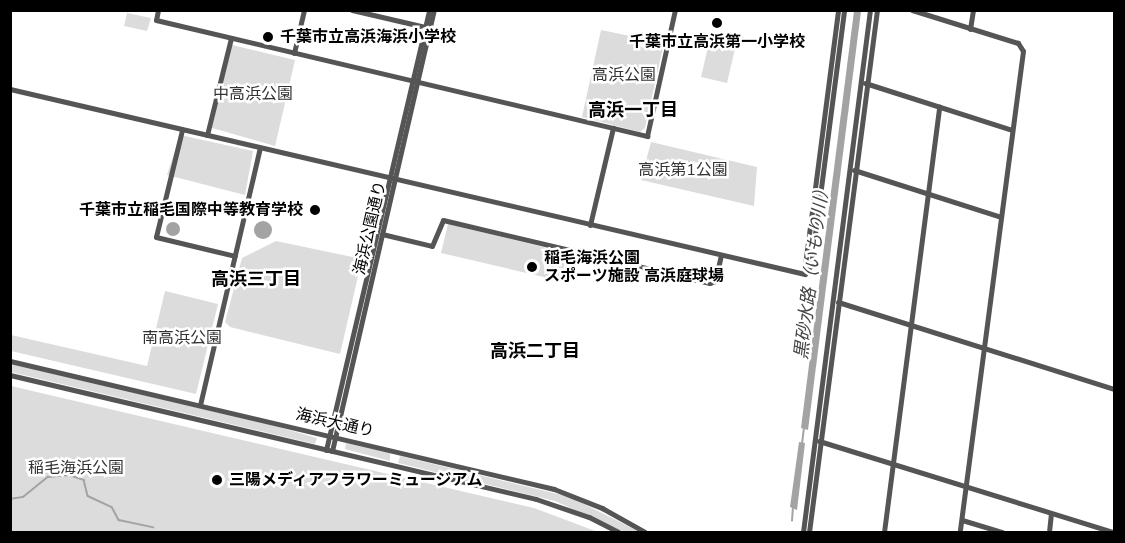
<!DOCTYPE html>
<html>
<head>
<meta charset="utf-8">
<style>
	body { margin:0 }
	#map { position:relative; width:1125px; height:543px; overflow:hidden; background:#fff; font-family:"Nunito Sans","Noto Sans JP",sans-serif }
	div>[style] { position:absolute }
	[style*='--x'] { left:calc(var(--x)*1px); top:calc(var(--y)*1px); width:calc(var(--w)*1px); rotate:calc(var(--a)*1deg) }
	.green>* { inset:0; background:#dcdcdc }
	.water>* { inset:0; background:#a3a3a3 }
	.round { border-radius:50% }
	.stream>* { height:1.5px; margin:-0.75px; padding:0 0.75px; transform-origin:0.75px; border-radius:0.75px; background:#a3a3a3 }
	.minor>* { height:5px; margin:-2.5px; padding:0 2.5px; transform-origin:2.5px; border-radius:2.5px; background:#555 }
	.dots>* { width:16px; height:16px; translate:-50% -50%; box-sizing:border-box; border:3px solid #fff; border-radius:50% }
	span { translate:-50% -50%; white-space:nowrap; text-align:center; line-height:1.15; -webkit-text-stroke:5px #fff; paint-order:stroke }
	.poi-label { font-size:16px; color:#000; font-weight:700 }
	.left { translate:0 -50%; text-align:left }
	.right { translate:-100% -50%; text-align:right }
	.park-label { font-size:16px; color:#333 }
	.street-label { font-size:16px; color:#000 }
	.neighbourhood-label { font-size:18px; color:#000; font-weight:700 }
	.water-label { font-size:18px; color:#444; font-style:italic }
	.frame { position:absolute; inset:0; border:12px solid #000; pointer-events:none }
</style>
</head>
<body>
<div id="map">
	<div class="green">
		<i style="clip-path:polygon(127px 13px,151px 18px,147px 31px,124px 26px)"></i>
		<i style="clip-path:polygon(601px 30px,664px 43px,645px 128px,640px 132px,582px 117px)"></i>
		<i style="clip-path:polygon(709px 43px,735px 49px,727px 83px,701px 77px)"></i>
		<i style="clip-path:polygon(232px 45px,295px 60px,275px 146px,212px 128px)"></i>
		<i style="clip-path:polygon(180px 135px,253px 151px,245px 195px,167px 175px)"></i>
		<i style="clip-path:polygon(651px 142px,757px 167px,754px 206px,641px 180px)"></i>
		<i style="clip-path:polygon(448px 224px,567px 253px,561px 281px,441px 253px)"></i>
		<i style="clip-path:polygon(276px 241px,362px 259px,340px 354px,230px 327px,225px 322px,242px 258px)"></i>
		<i style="clip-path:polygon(165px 291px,218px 304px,196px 394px,11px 351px,11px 335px,147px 366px)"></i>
		<i style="clip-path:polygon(11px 364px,275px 426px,317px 438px,315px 444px,11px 372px)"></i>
		<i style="clip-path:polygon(11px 386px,534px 508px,598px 532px,11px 532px)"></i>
		<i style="clip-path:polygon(346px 443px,390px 453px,390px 461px,345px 449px)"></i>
		<i style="clip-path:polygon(400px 456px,570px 497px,640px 532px,624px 532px,555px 501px,398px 463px)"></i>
	</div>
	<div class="water">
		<i style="clip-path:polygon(854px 11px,861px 11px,808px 430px,801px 428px)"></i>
		<i class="round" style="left:730px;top:33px;width:14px;height:14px"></i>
		<i class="round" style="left:254px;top:221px;width:18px;height:18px"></i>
		<i class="round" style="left:166px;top:222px;width:14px;height:14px"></i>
		<i style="clip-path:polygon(799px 442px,805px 443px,797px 510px,790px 507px)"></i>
	</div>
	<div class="stream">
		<i style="--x:802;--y:444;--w:16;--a:-83"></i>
		<i style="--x:10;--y:499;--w:13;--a:-9"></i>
		<i style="--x:23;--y:497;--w:32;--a:-39"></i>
		<i style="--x:48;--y:477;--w:21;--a:-5"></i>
		<i style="--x:69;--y:475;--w:16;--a:18"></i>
		<i style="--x:84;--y:480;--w:16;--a:76"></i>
		<i style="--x:88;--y:496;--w:26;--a:25"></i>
		<i style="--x:112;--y:507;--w:15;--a:62"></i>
		<i style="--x:119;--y:520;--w:35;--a:12"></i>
		<i style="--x:792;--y:521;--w:13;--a:-86"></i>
	</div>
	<div class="minor">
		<i style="--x:158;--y:10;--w:10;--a:101"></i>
		<i style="--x:156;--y:20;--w:505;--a:13.29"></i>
		<i style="--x:647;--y:136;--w:129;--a:-77.5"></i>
		<i style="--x:352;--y:10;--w:75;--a:13.1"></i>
		<i style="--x:912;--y:10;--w:111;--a:17.3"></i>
		<i style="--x:1018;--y:43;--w:9;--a:58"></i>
		<i style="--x:1023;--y:51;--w:485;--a:97.5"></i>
		<i style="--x:970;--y:29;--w:19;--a:-81"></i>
		<i style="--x:294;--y:53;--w:44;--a:-76.9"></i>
		<i style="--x:865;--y:83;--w:154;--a:17.7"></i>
		<i style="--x:10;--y:89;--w:816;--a:13.1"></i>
		<i style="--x:805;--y:274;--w:11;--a:-56"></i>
		<i style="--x:811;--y:265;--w:257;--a:-82.6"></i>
		<i style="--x:182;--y:130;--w:110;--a:103.7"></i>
		<i style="--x:156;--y:237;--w:81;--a:13.5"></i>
		<i style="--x:207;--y:135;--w:100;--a:-76.1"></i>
		<i style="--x:854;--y:170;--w:154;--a:17.7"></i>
		<i style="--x:590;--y:225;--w:100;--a:-76.7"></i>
		<i style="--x:382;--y:234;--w:51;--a:13.5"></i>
		<i style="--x:432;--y:246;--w:28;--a:-67"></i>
		<i style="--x:443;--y:220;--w:274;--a:13.3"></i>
		<i style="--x:710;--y:283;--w:5;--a:-22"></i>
		<i style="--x:715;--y:281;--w:26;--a:-77"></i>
		<i style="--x:808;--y:268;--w:4;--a:-135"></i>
		<i style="--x:805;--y:265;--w:257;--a:-82.6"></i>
		<i style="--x:838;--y:302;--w:289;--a:17.5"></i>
		<i style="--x:10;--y:361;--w:559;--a:13.24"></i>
		<i style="--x:554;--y:489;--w:52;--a:21.6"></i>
		<i style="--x:602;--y:508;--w:49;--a:29.2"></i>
		<i style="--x:10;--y:375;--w:540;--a:13.26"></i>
		<i style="--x:536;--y:499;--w:56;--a:18.8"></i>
		<i style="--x:589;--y:517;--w:33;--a:27"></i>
		<i style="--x:200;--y:405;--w:264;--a:-76.9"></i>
		<i style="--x:819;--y:441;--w:308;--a:17.2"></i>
		<i style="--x:326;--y:450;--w:452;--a:-76.8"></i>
		<i style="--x:332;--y:451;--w:453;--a:-77"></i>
		<i style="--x:962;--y:520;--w:42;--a:16.7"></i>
		<i style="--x:803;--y:532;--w:526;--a:-82.69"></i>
		<i style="--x:809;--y:532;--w:526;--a:-82.58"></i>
		<i style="--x:884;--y:532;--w:429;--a:-82.6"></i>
		<i style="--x:1049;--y:532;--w:18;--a:-84"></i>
	</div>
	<div class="dots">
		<i style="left:717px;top:23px;background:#000"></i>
		<i style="left:268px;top:37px;background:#000"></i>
		<i style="left:315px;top:210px;background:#000"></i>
		<i style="left:532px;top:267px;background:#000"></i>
		<i style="left:217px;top:480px;background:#000"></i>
	</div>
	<div class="poi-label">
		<span class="left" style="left:280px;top:37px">千葉市立高浜海浜小学校</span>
		<span style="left:717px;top:42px">千葉市立高浜第一小学校</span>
		<span class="right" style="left:303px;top:210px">千葉市立稲毛国際中等教育学校</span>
		<span class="left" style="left:544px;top:267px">稲毛海浜公園<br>スポーツ施設 高浜庭球場</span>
		<span class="left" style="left:229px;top:480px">三陽メディアフラワーミュージアム</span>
	</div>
	<div class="park-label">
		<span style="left:624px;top:75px">高浜公園</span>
		<span style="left:253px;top:94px">中高浜公園</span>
		<span style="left:683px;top:170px">高浜第1公園</span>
		<span style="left:182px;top:338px">南高浜公園</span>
		<span style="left:76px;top:468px">稲毛海浜公園</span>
	</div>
	<div class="street-label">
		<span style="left:370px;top:228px;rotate:-77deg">海浜公園通り</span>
		<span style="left:335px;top:423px;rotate:13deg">海浜大通り</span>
	</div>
	<div class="neighbourhood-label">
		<span style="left:633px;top:110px">高浜一丁目</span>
		<span style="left:256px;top:279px">高浜三丁目</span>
		<span style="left:535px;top:351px">高浜二丁目</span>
	</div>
	<div class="water-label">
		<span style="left:812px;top:270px;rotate:-83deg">黒砂水路（いもり川）</span>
	</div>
	<div class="frame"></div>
</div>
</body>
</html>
